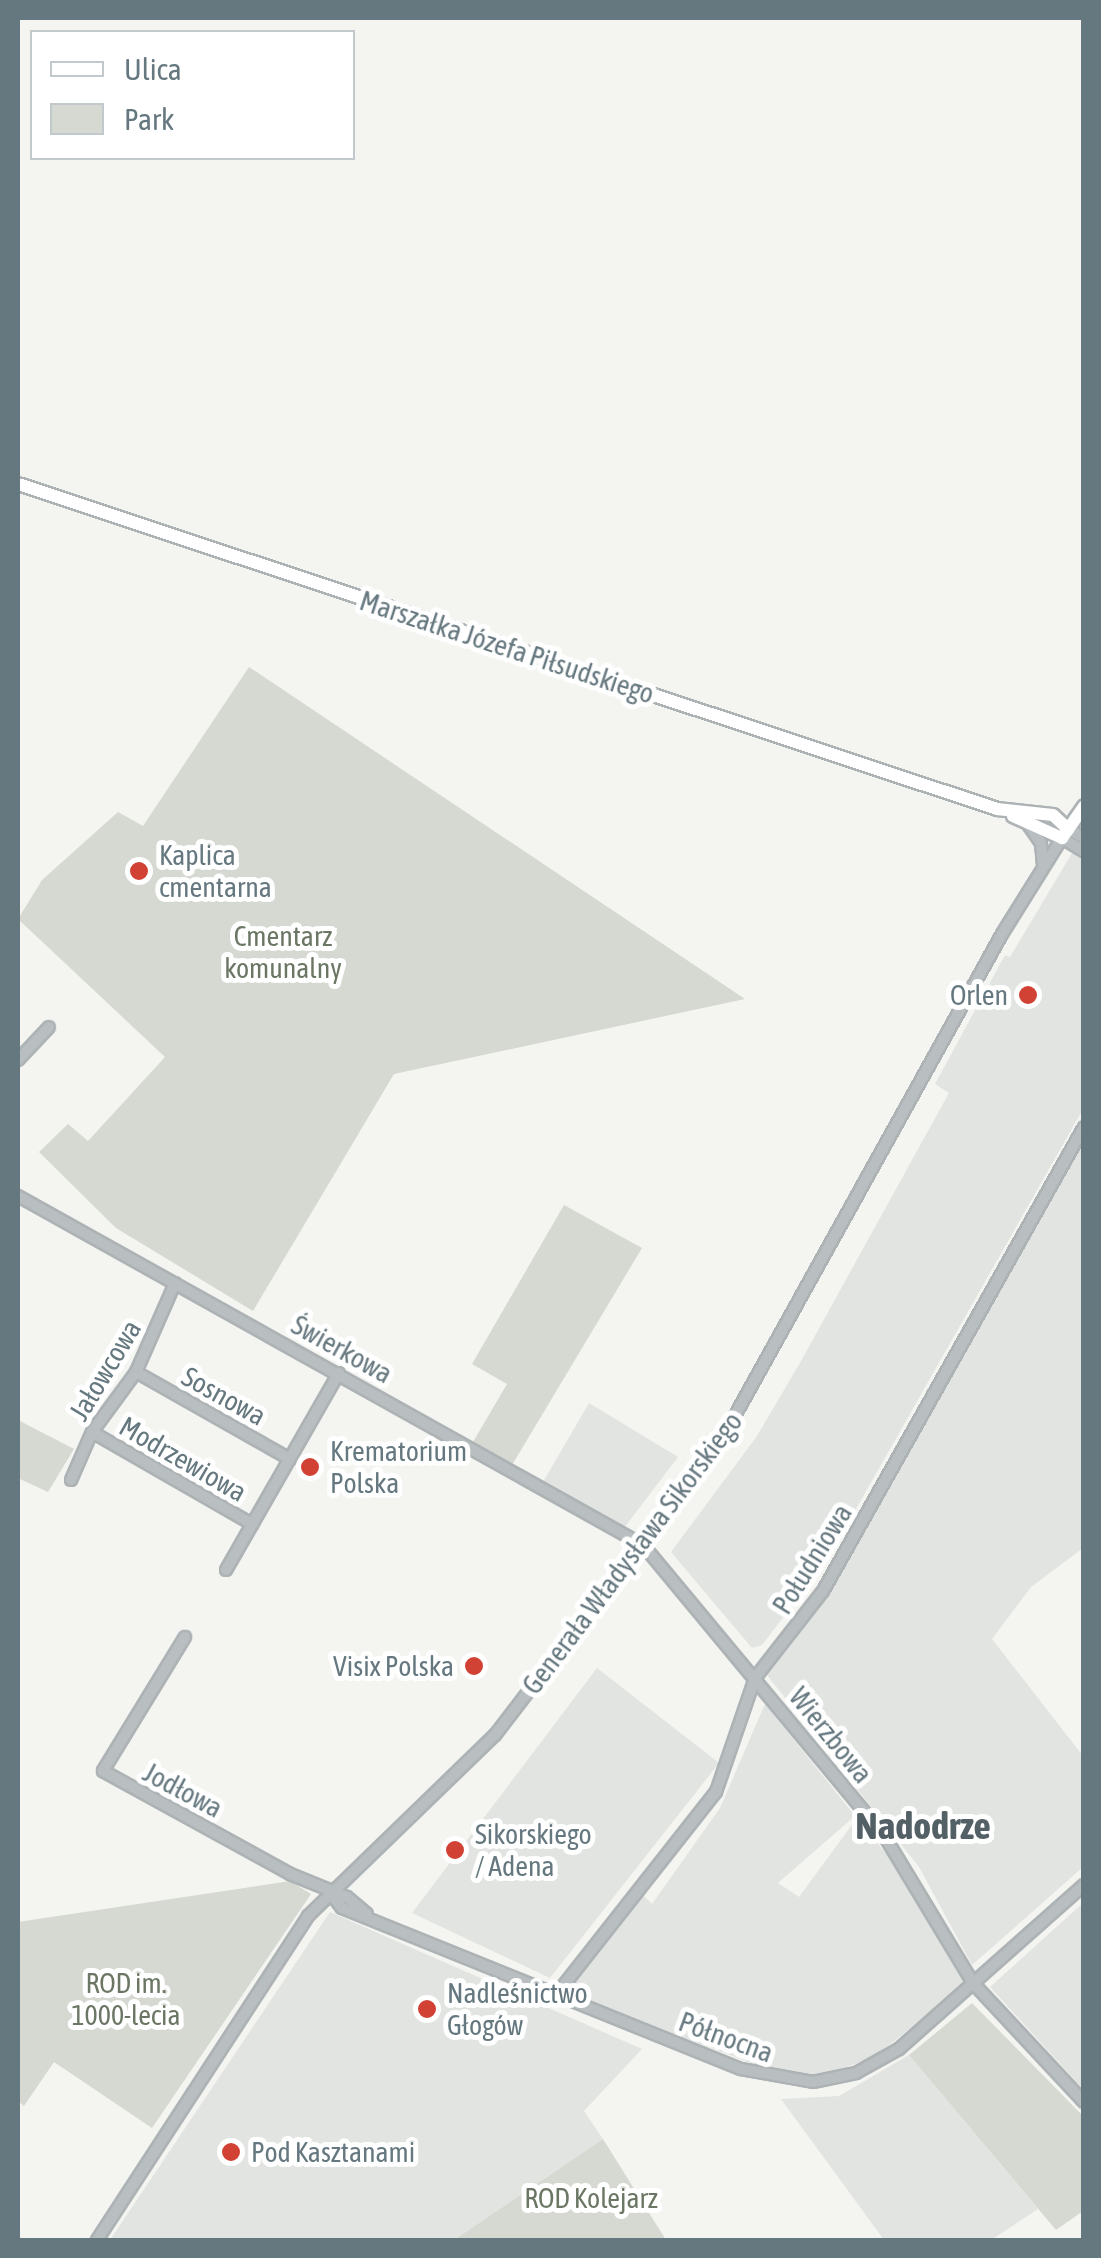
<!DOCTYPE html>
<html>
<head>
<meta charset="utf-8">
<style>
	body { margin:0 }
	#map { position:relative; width:1101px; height:2258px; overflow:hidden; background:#f4f4f1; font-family:"Asap Condensed",sans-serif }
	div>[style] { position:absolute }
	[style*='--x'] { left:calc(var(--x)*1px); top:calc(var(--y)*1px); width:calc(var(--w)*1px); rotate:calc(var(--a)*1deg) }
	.built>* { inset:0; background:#e2e4e1 }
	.green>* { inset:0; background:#d5d9d1 }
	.roads { filter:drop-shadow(2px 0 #adb3b5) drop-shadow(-2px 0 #adb3b5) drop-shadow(0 2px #adb3b5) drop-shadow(0 -2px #adb3b5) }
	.minor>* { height:10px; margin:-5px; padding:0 5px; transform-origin:5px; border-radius:5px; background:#b9bfc1 }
	.major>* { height:12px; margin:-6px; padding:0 6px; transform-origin:6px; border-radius:6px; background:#fff }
	.dots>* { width:28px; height:28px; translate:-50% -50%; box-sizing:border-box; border:5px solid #fff; border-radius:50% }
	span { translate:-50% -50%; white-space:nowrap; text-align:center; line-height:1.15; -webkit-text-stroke:10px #fff; paint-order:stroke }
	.street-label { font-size:28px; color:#66787f }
	.poi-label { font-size:28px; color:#66787f }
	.left { translate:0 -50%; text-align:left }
	.right { translate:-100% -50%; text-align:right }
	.park-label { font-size:28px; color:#6b7764 }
	.district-label { font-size:38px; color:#536065; font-weight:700 }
	.frame { position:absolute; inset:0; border:20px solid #66787f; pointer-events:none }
	.legend { position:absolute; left:30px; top:30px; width:325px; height:130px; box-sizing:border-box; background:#fff; border:2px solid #c2c9cc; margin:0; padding:12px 18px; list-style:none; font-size:30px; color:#66787f }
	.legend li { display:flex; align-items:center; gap:20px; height:50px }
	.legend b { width:50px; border:2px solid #c2c9cc }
</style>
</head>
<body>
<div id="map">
	<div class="built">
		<i style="clip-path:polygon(1072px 853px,1084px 857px,1083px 1109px,827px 1560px,762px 1645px,752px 1648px,671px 1552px,757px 1436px,801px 1361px,949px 1093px,935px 1084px,1005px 955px,1010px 957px)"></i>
		<i style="clip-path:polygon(1083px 1139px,1083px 1548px,1031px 1587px,992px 1639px,1083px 1756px,1083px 1867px,972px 1965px,919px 1867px,767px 1675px,847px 1561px)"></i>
		<i style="clip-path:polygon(589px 1403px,678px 1457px,624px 1528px,543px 1482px)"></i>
		<i style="clip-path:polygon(597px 1668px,719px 1763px,550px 1978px,412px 1913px)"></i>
		<i style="clip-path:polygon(765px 1704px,855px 1816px,778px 1883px,799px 1897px,857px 1818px,909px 1882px,965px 1984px,877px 2055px,825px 2076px,773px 2071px,563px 1993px,642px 1894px,652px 1904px,720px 1808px)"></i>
		<i style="clip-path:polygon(1083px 1903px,1083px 2089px,990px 1987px)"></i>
		<i style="clip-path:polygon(330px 1912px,642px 2049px,584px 2111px,603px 2139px,454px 2240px,110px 2240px)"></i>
		<i style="clip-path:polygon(909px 2055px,1038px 2209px,991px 2240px,884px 2240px,781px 2099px,839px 2096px)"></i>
	</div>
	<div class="green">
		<i style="clip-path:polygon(249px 667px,745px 999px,394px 1074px,253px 1311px,116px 1228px,39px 1152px,68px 1124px,88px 1141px,165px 1057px,18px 919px,42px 880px,118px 812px,143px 826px)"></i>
		<i style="clip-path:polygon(564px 1205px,642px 1248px,512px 1465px,473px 1442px,507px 1384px,472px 1364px)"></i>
		<i style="clip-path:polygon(18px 1420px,74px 1449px,48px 1492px,18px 1478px)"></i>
		<i style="clip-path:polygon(290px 1881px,311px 1894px,152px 2128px,54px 2062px,24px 2106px,18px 2101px,18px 1922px)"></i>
		<i style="clip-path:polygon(972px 2003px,1083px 2116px,1083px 2211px,1056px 2230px,909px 2055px)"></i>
		<i style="clip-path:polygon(603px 2139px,666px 2240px,454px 2240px)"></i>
	</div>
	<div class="roads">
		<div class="minor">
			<i style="--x:1029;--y:826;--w:21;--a:55"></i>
			<i style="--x:1041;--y:843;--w:21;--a:85"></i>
			<i style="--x:1068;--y:829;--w:18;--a:29"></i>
			<i style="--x:18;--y:1060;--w:45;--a:-46.8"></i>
			<i style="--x:18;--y:1196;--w:716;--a:29.18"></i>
			<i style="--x:643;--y:1545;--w:379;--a:50.3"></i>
			<i style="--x:885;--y:1837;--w:170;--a:58.9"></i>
			<i style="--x:973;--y:1983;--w:163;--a:47"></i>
			<i style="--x:136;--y:1372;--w:177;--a:29.5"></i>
			<i style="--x:92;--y:1432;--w:185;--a:29.9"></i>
			<i style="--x:71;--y:1480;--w:52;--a:-66.4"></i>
			<i style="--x:92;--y:1432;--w:74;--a:-53.7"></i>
			<i style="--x:136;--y:1372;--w:97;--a:-66.3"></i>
			<i style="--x:226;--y:1570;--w:227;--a:-60.2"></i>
			<i style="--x:185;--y:1637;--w:157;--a:121.5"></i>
			<i style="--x:103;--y:1771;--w:213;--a:28.8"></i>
			<i style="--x:290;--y:1874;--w:61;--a:22"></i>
			<i style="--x:347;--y:1897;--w:26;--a:40"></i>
			<i style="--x:329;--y:1891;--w:21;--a:53"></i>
			<i style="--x:342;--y:1908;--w:430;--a:22"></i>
			<i style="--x:741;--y:2069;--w:73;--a:10.2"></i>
			<i style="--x:813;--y:2082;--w:44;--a:-11.8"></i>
			<i style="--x:856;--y:2073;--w:49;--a:-29.2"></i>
			<i style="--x:899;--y:2049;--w:247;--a:-41.6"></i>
			<i style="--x:556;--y:1995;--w:258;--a:-51.8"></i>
			<i style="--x:716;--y:1792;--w:120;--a:-71.1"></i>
			<i style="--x:755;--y:1678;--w:110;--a:-52"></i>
			<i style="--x:823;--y:1591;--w:532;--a:-60.64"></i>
			<i style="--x:97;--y:2240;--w:387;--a:-56.9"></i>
			<i style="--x:308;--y:1916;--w:260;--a:-44.1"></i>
			<i style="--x:495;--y:1735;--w:373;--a:-52.5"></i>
			<i style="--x:722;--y:1439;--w:577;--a:-60.99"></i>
			<i style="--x:1002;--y:934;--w:113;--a:-58"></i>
			<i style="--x:1062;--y:838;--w:26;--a:31"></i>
		</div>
		<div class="major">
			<i style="--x:18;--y:484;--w:1032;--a:18.36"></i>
			<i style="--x:997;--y:809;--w:56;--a:6.1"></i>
			<i style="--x:1053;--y:815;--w:21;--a:43"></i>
			<i style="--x:1013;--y:816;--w:54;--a:24.2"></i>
			<i style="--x:1062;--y:838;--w:39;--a:-55"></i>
		</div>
	</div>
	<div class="dots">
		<i style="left:139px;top:871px;background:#d14134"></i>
		<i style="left:1028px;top:995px;background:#d14134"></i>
		<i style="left:310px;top:1467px;background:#d14134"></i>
		<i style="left:474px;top:1666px;background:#d14134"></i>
		<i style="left:455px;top:1850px;background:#d14134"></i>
		<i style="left:427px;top:2009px;background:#d14134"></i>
		<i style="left:231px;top:2152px;background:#d14134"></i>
	</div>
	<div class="street-label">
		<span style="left:507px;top:647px;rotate:18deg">Marszałka Józefa Piłsudskiego</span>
		<span style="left:342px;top:1349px;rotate:29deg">Świerkowa</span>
		<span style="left:105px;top:1370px;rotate:-59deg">Jałowcowa</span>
		<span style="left:224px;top:1396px;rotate:29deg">Sosnowa</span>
		<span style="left:183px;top:1459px;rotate:30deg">Modrzewiowa</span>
		<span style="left:632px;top:1553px;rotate:-53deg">Generała Władysława Sikorskiego</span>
		<span style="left:812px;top:1559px;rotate:-58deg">Południowa</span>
		<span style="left:831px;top:1735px;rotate:51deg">Wierzbowa</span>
		<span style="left:183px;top:1790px;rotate:28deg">Jodłowa</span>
		<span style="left:726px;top:2037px;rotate:20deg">Północna</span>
	</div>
	<div class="poi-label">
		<span class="left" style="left:159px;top:871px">Kaplica<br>cmentarna</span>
		<span class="right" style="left:1008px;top:995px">Orlen</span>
		<span class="left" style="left:330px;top:1467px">Krematorium<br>Polska</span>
		<span class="right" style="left:454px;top:1666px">Visix Polska</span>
		<span class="left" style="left:475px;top:1850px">Sikorskiego<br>/ Adena</span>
		<span class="left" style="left:447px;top:2009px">Nadleśnictwo<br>Głogów</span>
		<span class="left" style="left:251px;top:2152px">Pod Kasztanami</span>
	</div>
	<div class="park-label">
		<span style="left:283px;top:952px">Cmentarz<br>komunalny</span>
		<span style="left:126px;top:1999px">ROD im.<br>1000-lecia</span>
		<span style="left:591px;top:2198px">ROD Kolejarz</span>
	</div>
	<div class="district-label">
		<span style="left:923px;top:1826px">Nadodrze</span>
	</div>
	<div class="frame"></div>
	<ul class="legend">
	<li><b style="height:12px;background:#fff"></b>Ulica</li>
	<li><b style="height:28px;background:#d5d9d1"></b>Park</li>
	</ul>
</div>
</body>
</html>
